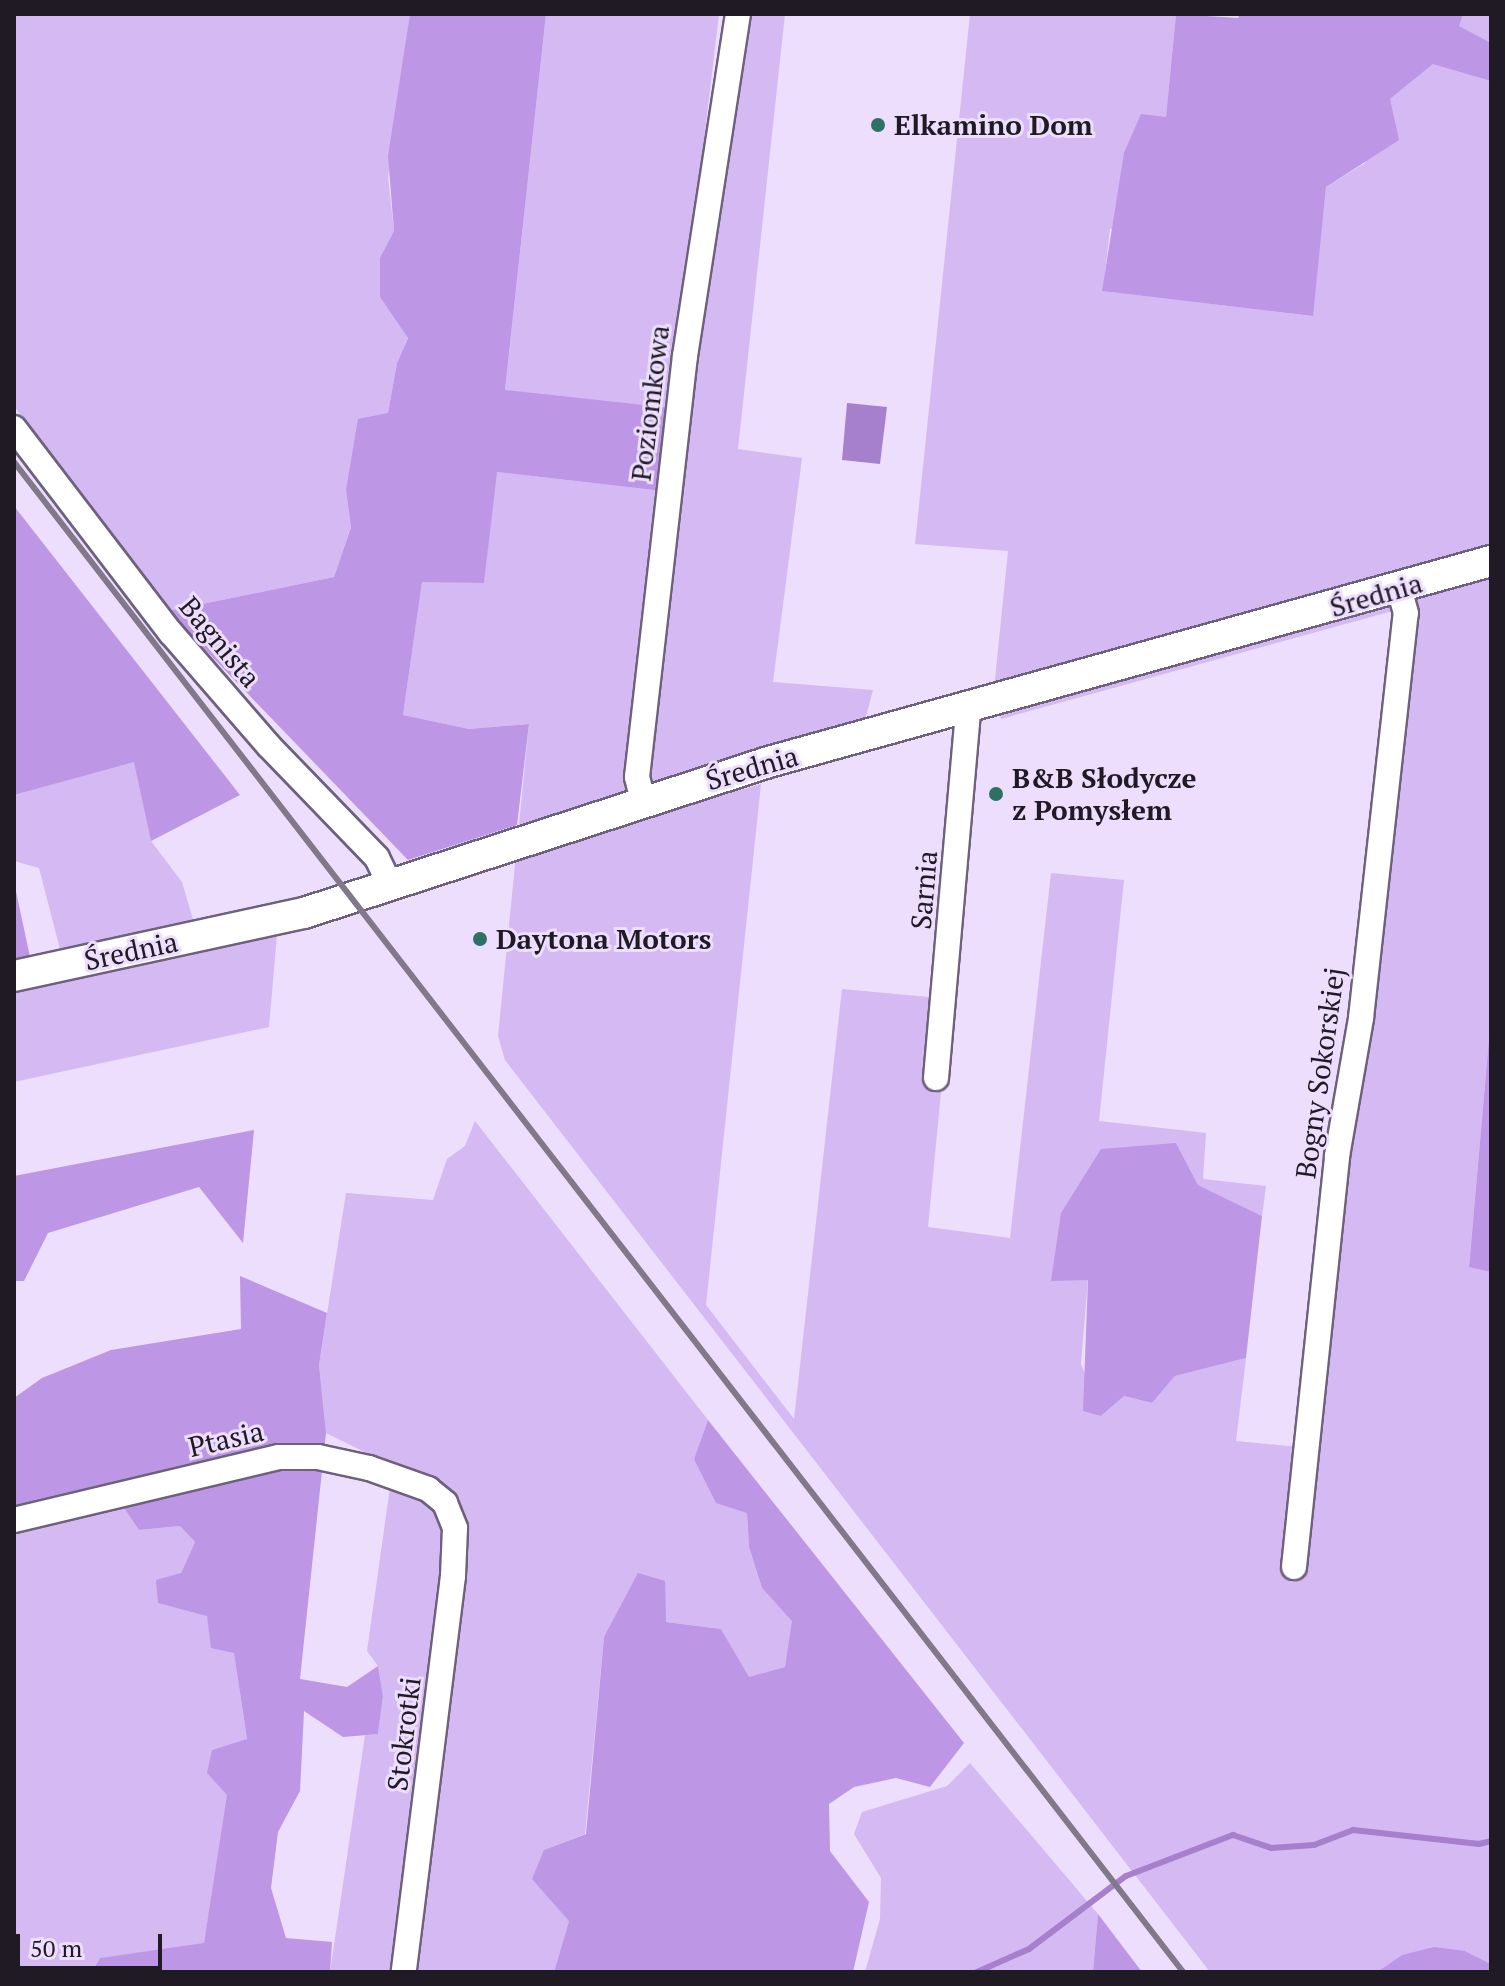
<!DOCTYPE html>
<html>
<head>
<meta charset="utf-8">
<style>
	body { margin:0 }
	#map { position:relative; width:1505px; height:1986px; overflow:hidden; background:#ecdefc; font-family:"PT Serif",serif }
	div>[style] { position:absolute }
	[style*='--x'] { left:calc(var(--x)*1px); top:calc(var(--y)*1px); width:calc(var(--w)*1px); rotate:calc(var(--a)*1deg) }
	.green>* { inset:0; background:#d4b9f2 }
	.forest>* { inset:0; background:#bd96e5 }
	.water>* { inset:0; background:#a680cc }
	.stream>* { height:6px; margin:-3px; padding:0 3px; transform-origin:3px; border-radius:3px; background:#a680cc }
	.roads { filter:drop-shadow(2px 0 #6d617b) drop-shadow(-2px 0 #6d617b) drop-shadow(0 2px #6d617b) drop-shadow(0 -2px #6d617b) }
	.minor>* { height:24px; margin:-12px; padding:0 12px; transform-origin:12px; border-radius:12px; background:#fff }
	.tertiary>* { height:30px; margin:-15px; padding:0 15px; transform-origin:15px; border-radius:15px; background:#fff }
	.rail>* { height:6px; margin:-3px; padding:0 3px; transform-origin:3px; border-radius:3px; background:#81788b }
	.dots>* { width:22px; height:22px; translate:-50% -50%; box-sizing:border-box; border:4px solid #ecdefc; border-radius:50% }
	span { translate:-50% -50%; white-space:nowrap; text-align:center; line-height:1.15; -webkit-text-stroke:6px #ecdefc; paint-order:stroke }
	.poi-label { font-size:28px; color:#1f1a24; font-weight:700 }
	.left { translate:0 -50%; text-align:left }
	.street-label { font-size:28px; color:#1f1a24 }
	.frame { position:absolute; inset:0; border:16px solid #1f1a24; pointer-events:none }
	.scale { position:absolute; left:16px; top:1934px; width:146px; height:36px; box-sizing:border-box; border:4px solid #1f1a24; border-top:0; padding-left:10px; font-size:24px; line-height:28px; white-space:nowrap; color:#1f1a24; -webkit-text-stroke:6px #ecdefc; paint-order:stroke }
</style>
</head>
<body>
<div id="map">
	<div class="green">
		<i style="clip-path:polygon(14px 14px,410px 14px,388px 177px,394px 231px,380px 259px,380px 297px,408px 337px,397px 363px,388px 413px,346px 490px,351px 526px,334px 577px,168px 611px,14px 406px)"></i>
		<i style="clip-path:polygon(546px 14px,719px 14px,672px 408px,505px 391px)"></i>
		<i style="clip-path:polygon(745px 14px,785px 14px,738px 449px,802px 458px,773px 682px,873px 690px,864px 724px,703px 767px,699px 802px,761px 784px,706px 1305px,794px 1419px,842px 989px,950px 999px,928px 1227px,1010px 1238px,1051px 873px,1124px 880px,1099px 1121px,1206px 1133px,1203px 1179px,1266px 1186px,1262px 1216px,1198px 1185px,1176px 1143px,1051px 1280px,1088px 1279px,1081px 1364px,1101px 1416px,1124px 1396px,1152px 1403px,1175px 1376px,1246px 1358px,1236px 1441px,1298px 1447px,1396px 610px,1001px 719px,994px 689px,1008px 551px,915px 544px,970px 14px,1176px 14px,1166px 117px,1115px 229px,1110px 229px,1103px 291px,1312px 316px,1326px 187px,1365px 163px,1390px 99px,1434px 63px,1491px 81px,1491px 1016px,1469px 1266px,1491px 1272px,1491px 1964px,1465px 1951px,1402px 1955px,1377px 1972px,1210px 1972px,505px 1060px,498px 1036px,529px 724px,469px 729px,403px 715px,422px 581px,484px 583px,496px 472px,663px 491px)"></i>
		<i style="clip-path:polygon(1463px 14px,1491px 14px,1491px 43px,1458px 26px)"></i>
		<i style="clip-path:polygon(135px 761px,151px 841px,182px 882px,194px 923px,61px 953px,39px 868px,14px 861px,14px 795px)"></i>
		<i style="clip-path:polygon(277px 934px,269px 1027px,14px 1082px,14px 990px)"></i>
		<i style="clip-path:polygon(475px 1121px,708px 1420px,694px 1459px,747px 1513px,749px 1547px,762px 1588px,793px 1621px,785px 1667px,749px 1678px,721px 1629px,666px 1622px,604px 1637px,585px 1834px,544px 1850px,569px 1921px,554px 1972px,330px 1972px,365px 1735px,378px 1734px,383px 1696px,378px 1666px,367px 1651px,393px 1466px,326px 1433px,319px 1365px,346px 1193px,433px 1200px,447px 1159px,465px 1146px)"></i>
		<i style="clip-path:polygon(126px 1509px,139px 1530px,180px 1526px,195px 1542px,181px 1573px,234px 1652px,247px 1740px,212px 1750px,228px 1794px,204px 1944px,100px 1958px,92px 1972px,14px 1972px,14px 1531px)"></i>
		<i style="clip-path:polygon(970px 1763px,1098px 1914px,1093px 1972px,865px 1972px,880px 1919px,881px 1878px,854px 1834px,862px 1812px,947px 1786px)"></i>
	</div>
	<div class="forest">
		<i style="clip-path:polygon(410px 14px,546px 14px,505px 390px,672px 408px,663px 491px,497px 472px,484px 583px,422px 582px,403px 715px,469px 729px,529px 724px,517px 825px,408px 860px,168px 611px,334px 577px,351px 527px,346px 490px,358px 419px,388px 413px,397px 363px,408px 338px,380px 297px,380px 258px,394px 231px,388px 156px)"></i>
		<i style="clip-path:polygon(1176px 14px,1238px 18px,1240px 14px,1463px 14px,1459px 26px,1491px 43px,1491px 81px,1433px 64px,1390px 99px,1399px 140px,1326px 187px,1313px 316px,1102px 291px,1124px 153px,1141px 114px,1166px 117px)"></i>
		<i style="clip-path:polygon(14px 506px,240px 795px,151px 841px,134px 762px,14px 795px)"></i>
		<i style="clip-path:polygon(14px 882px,30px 957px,14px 961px)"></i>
		<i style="clip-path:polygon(1491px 1016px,1491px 1272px,1469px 1267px)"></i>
		<i style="clip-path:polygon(254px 1130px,243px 1243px,199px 1187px,48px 1233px,24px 1281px,14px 1281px,14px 1176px)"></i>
		<i style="clip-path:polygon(1176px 1143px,1198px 1185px,1262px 1216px,1246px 1358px,1175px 1376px,1152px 1403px,1124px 1396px,1101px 1416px,1083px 1411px,1088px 1280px,1051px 1281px,1061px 1213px,1101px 1149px)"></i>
		<i style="clip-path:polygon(240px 1276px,327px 1313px,319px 1365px,326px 1433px,300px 1679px,347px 1687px,378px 1666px,383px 1696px,378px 1734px,343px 1737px,304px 1711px,300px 1791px,278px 1832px,271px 1888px,286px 1938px,332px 1942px,330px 1972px,92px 1972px,100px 1958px,204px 1943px,227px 1795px,207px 1773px,212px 1750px,247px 1739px,234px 1653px,211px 1648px,207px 1616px,158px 1603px,156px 1580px,181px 1573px,195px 1542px,180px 1526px,139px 1530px,125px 1509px,14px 1531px,14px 1398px,42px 1378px,111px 1350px,241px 1329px)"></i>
		<i style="clip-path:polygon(708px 1420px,964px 1743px,930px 1787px,896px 1778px,854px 1787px,829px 1804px,830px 1851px,869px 1902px,853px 1972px,554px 1972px,569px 1921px,532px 1879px,544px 1850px,586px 1834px,604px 1637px,638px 1573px,665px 1581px,666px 1622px,721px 1629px,749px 1677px,785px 1667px,792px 1621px,762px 1588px,749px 1547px,747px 1513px,716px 1503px,694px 1459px)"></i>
		<i style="clip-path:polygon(1098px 1914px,1142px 1972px,1093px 1972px)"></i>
		<i style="clip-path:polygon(1434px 1947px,1465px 1951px,1491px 1964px,1491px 1972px,1377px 1972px,1402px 1955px)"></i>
	</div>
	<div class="water">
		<i style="clip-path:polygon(847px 403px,887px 407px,880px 464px,842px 460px)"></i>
	</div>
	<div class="stream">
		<i style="--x:977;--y:1972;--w:57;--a:-23.9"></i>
		<i style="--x:1029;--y:1949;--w:121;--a:-37"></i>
		<i style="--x:1126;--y:1876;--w:115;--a:-21"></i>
		<i style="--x:1233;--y:1835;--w:40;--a:18.9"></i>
		<i style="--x:1271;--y:1848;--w:43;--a:-4"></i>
		<i style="--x:1314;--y:1845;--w:42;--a:-21"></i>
		<i style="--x:1353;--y:1830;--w:127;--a:6.3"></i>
		<i style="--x:1479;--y:1844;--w:12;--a:-14"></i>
	</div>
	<div class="roads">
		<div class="minor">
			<i style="--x:14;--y:428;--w:258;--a:52.6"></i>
			<i style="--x:171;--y:633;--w:148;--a:49.1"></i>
			<i style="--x:268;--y:745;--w:157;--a:46"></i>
			<i style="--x:377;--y:858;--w:30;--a:64"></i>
			<i style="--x:643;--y:801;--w:25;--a:-104"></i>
			<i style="--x:637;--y:777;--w:424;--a:-83.5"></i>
			<i style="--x:685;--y:356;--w:346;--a:-81.2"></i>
			<i style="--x:936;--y:1078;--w:370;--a:-85"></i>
			<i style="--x:14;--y:1520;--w:272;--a:-13.4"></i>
			<i style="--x:279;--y:1457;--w:39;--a:0"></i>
			<i style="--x:318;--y:1457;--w:52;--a:12.2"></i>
			<i style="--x:369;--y:1468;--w:63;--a:19.6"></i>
			<i style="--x:428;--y:1489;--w:22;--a:39"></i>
			<i style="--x:445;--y:1503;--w:27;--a:68"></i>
			<i style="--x:455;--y:1528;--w:48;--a:92.4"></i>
			<i style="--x:453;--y:1576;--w:399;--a:97.1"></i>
			<i style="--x:1294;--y:1567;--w:413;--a:-84"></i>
			<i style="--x:1337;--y:1156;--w:140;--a:-80.1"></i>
			<i style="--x:1361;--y:1018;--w:407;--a:-83.7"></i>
			<i style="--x:1406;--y:613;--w:26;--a:-106"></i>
		</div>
		<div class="tertiary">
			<i style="--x:14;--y:976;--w:297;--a:-12.3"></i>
			<i style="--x:304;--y:913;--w:485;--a:-18"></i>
			<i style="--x:765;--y:763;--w:754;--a:-15.55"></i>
		</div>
	</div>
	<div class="rail">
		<i style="--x:14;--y:462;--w:1910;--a:52.25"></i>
	</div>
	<div class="dots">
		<i style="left:878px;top:125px;background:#2d7164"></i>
		<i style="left:996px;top:794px;background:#2d7164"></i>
		<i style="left:480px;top:939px;background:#2d7164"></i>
	</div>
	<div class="poi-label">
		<span class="left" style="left:894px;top:125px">Elkamino Dom</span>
		<span class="left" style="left:1012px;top:794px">B&amp;B Słodycze<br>z Pomysłem</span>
		<span class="left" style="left:496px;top:939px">Daytona Motors</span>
	</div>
	<div class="street-label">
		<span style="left:650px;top:403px;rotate:-83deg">Poziomkowa</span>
		<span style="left:1376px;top:595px;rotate:-16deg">Średnia</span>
		<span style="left:220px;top:642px;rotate:50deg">Bagnista</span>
		<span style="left:752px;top:768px;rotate:-16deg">Średnia</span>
		<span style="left:924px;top:890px;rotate:-85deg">Sarnia</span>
		<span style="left:131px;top:951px;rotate:-12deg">Średnia</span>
		<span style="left:1320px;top:1073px;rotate:-82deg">Bogny Sokorskiej</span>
		<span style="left:226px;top:1439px;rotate:-13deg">Ptasia</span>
		<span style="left:404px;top:1734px;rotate:-83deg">Stokrotki</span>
	</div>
	<div class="frame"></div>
	<div class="scale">50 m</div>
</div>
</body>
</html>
